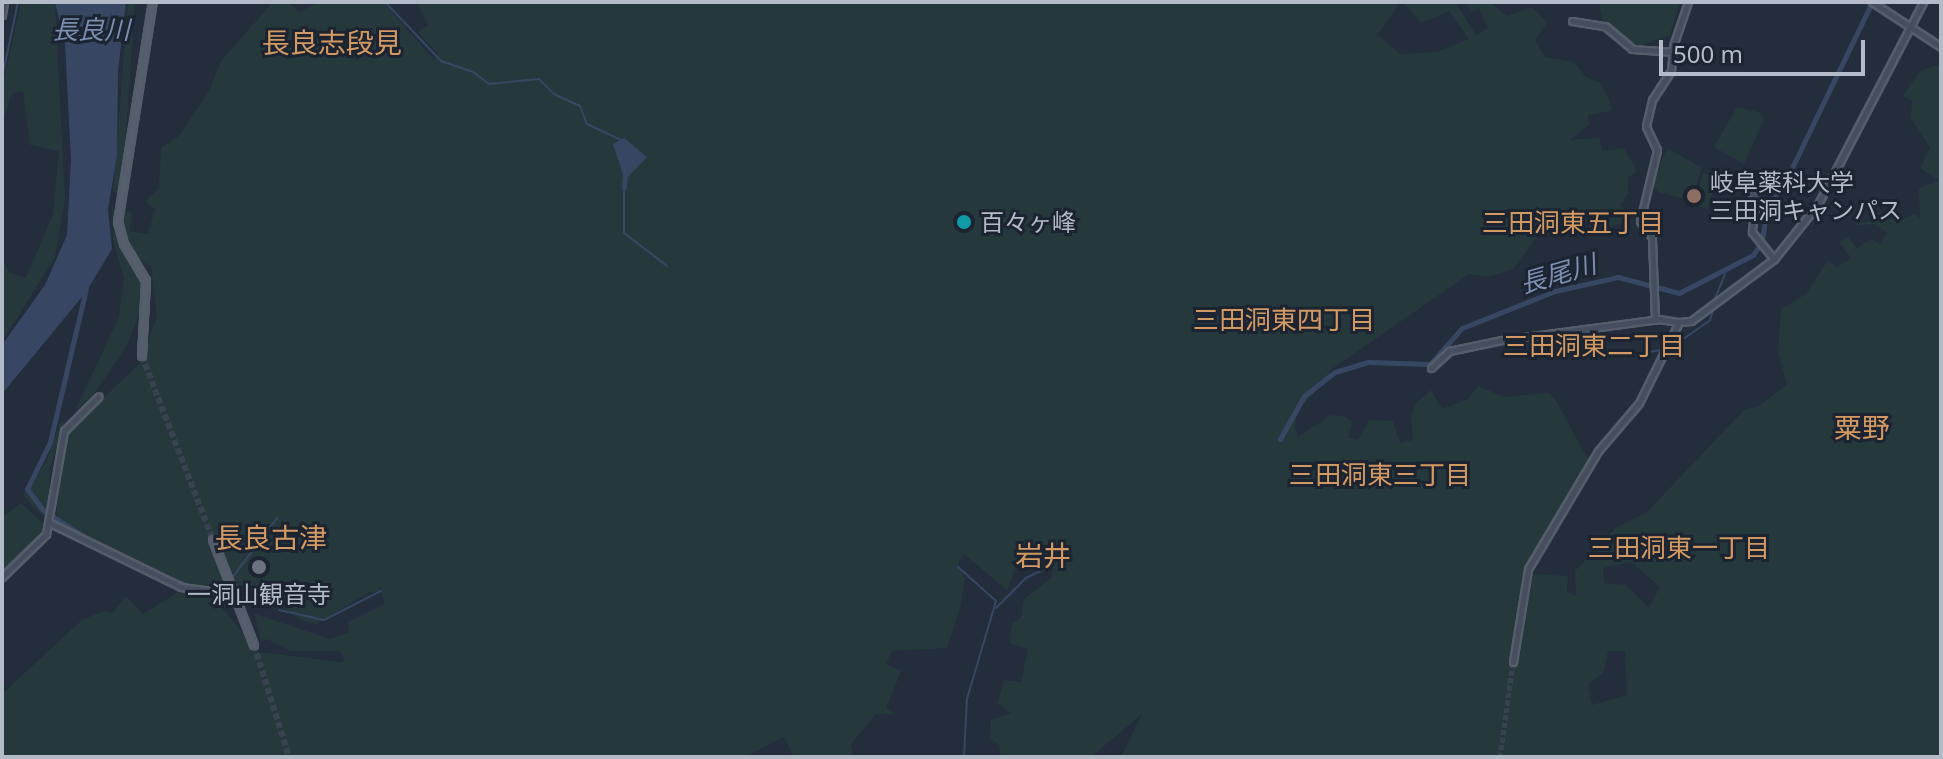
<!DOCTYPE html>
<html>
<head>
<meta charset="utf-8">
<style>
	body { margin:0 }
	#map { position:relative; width:1943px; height:759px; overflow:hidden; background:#232d3c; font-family:"Noto Sans","Noto Sans JP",sans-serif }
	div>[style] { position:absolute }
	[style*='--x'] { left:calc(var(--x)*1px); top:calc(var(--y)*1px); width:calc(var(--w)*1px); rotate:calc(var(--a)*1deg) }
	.green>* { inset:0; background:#25393d }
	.water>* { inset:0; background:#374763 }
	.stream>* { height:2px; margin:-1px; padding:0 1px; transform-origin:1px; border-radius:1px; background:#374763 }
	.river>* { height:5px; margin:-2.5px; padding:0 2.5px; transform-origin:2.5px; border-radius:2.5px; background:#374763 }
	.secondary-tunnel>* { height:5px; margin-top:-2.5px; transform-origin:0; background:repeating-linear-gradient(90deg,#394251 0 5px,transparent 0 7.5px) }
	.primary-tunnel>* { height:6px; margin-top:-3px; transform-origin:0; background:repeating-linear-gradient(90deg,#394251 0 6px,transparent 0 9px) }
	.roads { filter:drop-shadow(2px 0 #555d6a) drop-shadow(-2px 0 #555d6a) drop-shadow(0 2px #555d6a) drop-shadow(0 -2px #555d6a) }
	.secondary>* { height:5px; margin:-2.5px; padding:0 2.5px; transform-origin:2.5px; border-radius:2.5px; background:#454e5f }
	.primary>* { height:6px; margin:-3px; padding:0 3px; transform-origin:3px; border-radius:3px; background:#555e6c }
	.dots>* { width:22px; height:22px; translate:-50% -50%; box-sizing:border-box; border:4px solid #1c2431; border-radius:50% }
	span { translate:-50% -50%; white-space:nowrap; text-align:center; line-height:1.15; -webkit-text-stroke:6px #1c2431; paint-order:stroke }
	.poi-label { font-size:24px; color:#b3bac8 }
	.left { translate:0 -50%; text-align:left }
	.water-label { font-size:26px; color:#7b8eb0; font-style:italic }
	.neighbourhood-label { font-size:26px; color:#d39962 }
	.quarter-label { font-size:28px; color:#d39962 }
	.frame { position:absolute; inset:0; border:4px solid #b3bac8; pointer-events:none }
	.scale { position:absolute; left:1659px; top:40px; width:206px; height:36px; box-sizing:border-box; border:4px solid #b3bac8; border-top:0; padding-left:10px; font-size:24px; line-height:28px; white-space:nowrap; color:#b3bac8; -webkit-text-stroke:6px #1c2431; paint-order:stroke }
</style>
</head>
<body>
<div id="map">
	<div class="green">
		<i style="clip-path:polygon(21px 2px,55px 2px,65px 198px,55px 257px,2px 342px,2px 260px,10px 273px,26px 278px,53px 214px,59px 151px,30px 145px,23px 91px,12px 93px,2px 123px,2px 89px)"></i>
		<i style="clip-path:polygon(128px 2px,135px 2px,126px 135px,118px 192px,113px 192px)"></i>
		<i style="clip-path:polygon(evenodd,273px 2px,288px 2px,299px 12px,320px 2px,383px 2px,434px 60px,438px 54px,418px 32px,428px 25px,417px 2px,1400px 2px,1378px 35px,1400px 54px,1437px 52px,1469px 39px,1449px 11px,1421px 23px,1403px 2px,1455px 2px,1476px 35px,1488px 28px,1479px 9px,1471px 12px,1466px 2px,1489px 2px,1507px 16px,1532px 7px,1547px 23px,1535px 40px,1545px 57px,1574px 62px,1586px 77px,1600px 83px,1609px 100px,1612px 111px,1588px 115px,1589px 125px,1569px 140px,1599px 138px,1603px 151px,1624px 148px,1637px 171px,1628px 178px,1628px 193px,1620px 206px,1629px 211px,1627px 222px,1605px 227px,1567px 210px,1561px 228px,1537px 236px,1514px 269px,1487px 277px,1469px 274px,1329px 371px,1330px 377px,1297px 411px,1295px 427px,1298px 437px,1331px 415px,1346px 417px,1352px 422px,1348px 438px,1358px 440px,1369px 420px,1393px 421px,1400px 443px,1413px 440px,1411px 415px,1417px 402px,1431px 390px,1442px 409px,1468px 399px,1478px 386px,1504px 397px,1549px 393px,1555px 399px,1589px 461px,1530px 559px,1510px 661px,1516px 663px,1532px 574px,1568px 576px,1567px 592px,1576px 596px,1575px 571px,1617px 527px,1647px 512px,1745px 409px,1758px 407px,1787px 384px,1778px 352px,1781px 309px,1806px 294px,1828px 260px,1836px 268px,1851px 258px,1839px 242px,1848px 237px,1857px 248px,1871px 239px,1880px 244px,1887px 232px,1873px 224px,1849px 226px,1870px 221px,1877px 212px,1899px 220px,1915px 214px,1920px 218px,1919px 188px,1939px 181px,1920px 168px,1930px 148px,1911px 118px,1912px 101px,1903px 96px,1920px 71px,1941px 64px,1941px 757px,1121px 757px,1142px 714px,1091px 757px,1001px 757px,999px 744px,990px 739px,991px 720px,1011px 713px,998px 703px,1004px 680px,1021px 682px,1028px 649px,1009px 643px,1012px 624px,1021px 618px,1024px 599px,1052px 577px,1053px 564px,1022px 553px,1007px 590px,964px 554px,957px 566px,965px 578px,960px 608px,947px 648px,892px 651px,886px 664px,901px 671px,886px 708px,895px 714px,876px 714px,851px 744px,853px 757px,794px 757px,784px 737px,745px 757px,2px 757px,2px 694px,82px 620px,104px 611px,112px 613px,126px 596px,143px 614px,183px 589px,215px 600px,259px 652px,339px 662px,345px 661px,340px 651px,290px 651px,267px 639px,261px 642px,255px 614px,330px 639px,349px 632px,348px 622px,385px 604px,381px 593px,369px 592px,316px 624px,303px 621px,266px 597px,236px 586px,230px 571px,224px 574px,226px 590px,195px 587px,118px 555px,61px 523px,57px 513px,57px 469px,67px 433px,141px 362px,157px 316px,151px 266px,139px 260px,125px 232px,123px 209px,132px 212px,130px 231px,148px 234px,155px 209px,145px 202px,159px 188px,161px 148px,179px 136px,209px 91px,221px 61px,273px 2px,1631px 562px,1660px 587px,1649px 608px,1626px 585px,1604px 583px,1603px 568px,1631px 562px,273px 2px,1608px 651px,1625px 651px,1627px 695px,1592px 705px,1588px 685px,1604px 672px,1608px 651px)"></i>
		<i style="clip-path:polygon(1599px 2px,1680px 2px,1670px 35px,1641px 45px,1625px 41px,1602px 19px)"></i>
		<i style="clip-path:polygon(1737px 107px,1762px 113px,1764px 119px,1744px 164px,1714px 147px)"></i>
		<i style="clip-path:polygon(1667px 148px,1702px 168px,1691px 201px,1658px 192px,1652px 184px)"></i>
		<i style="clip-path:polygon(1703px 173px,1717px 177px,1708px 209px,1694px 205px)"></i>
		<i style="clip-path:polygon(112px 201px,118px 241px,141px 279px,142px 307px,127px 345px,96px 391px,75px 411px,119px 317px,124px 278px,113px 240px)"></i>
		<i style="clip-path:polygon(61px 421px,65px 423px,50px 468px,47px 521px,23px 495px,45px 464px)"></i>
		<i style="clip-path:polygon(21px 503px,46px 526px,19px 561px,2px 573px,2px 517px)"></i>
	</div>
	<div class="water">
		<i style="clip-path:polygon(55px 2px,126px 2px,118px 71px,117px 155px,108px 209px,112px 249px,86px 292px,2px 394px,2px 345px,45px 285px,67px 235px,71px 159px,65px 44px)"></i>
		<i style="clip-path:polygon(624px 138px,647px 157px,625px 180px,613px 144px)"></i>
	</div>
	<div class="stream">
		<i style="--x:385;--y:2;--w:81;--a:46.5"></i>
		<i style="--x:441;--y:61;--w:34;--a:19"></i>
		<i style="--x:473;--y:72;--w:20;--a:37"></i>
		<i style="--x:489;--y:84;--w:50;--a:-5.7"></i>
		<i style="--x:539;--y:79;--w:21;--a:45"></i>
		<i style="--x:554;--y:94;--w:29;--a:25"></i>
		<i style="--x:580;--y:106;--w:19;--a:69"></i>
		<i style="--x:587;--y:124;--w:38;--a:25"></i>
		<i style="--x:2;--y:78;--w:78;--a:-78.1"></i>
		<i style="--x:624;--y:187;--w:46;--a:90"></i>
		<i style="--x:624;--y:233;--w:54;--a:37.5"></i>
		<i style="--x:1714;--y:301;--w:35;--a:-68"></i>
		<i style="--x:1679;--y:342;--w:38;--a:-35"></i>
		<i style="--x:1710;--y:320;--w:14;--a:-73"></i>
		<i style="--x:1630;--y:355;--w:33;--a:-9"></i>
		<i style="--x:958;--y:567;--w:51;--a:41.8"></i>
		<i style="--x:996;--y:601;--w:102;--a:106.5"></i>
		<i style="--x:967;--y:699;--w:58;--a:93"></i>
		<i style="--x:232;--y:578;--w:75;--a:-53.1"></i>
		<i style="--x:217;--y:589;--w:11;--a:-38"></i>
		<i style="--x:242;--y:598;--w:22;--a:22"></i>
		<i style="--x:996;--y:608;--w:42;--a:-45"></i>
		<i style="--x:1026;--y:578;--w:28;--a:-26"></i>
		<i style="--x:279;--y:610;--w:46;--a:12.5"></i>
		<i style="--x:324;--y:620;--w:64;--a:-27"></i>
	</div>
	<div class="river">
		<i style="--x:624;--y:187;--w:14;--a:-86"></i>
		<i style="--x:1280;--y:439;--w:49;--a:-60.8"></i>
		<i style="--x:1304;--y:396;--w:39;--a:-38"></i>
		<i style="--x:1335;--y:372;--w:34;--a:-17"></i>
		<i style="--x:1368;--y:362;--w:62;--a:1.8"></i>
		<i style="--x:1430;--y:364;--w:48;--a:-48.4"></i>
		<i style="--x:1462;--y:328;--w:100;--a:-21.7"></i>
		<i style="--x:1555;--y:291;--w:65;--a:-12.5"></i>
		<i style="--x:1618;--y:277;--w:63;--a:14.7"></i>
		<i style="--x:1679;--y:293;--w:83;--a:-27.2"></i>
		<i style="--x:1753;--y:255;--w:17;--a:-57"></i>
		<i style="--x:1762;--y:241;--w:35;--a:-82"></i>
		<i style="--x:1767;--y:206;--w:34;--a:-54"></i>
		<i style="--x:1787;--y:178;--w:195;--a:-64.2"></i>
		<i style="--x:86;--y:538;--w:51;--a:-146.9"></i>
		<i style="--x:43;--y:510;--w:26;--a:-127"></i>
		<i style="--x:27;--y:489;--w:52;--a:-63.9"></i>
		<i style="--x:50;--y:442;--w:157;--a:-76.8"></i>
		<i style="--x:163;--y:576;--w:30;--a:21"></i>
	</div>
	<div class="secondary-tunnel">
		<i style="--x:1500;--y:757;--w:96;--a:-82.2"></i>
	</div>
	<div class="primary-tunnel">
		<i style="--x:142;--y:356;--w:197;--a:68.9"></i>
		<i style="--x:254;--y:645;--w:117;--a:72.6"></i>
	</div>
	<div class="roads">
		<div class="secondary">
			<i style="--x:1872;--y:2;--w:82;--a:33.1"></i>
			<i style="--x:2;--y:15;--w:13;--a:-81"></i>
			<i style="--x:1572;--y:21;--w:33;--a:9"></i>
			<i style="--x:1605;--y:26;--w:35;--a:40"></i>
			<i style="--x:1632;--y:49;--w:39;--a:4"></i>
			<i style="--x:1746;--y:187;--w:14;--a:45"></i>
			<i style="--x:1756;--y:197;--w:35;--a:97"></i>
			<i style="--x:1752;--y:232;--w:35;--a:51"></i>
			<i style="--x:1655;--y:320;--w:83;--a:-92.1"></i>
			<i style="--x:1652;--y:237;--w:20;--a:-127"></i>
			<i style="--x:1640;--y:221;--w:73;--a:-76.5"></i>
			<i style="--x:1657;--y:150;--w:26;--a:-115"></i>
			<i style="--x:1646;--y:126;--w:27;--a:-77"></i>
			<i style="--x:1652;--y:100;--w:35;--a:-57"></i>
			<i style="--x:1671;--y:71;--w:25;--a:-85"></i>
			<i style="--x:1673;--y:46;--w:46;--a:-71.2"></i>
			<i style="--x:1431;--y:368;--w:25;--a:-43"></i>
			<i style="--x:1449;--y:351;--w:54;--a:-11.7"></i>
			<i style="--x:1502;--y:340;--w:158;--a:-7.6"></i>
			<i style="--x:1659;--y:319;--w:20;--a:9"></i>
			<i style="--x:50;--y:523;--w:146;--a:26"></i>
			<i style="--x:181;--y:587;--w:54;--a:7.4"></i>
			<i style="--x:2;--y:577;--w:62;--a:-44.3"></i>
			<i style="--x:46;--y:534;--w:105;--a:-80.1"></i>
			<i style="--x:64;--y:431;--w:49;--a:-45"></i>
			<i style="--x:1513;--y:662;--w:94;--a:-80.8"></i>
			<i style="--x:1528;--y:569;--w:137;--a:-59.3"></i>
			<i style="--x:1598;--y:451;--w:63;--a:-49.5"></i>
			<i style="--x:1639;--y:403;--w:90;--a:-63.7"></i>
			<i style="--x:1679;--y:322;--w:12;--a:-5"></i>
			<i style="--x:1691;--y:321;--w:104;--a:-36.8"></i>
			<i style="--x:1774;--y:259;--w:70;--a:-51.3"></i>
			<i style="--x:1818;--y:204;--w:228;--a:-62.5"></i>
		</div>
		<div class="primary">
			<i style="--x:142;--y:356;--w:75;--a:-86.9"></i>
			<i style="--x:146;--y:281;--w:43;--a:-120.7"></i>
			<i style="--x:124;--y:244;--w:23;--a:-105"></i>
			<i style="--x:118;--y:222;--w:223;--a:-81"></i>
			<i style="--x:213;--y:540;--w:113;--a:68.7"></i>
		</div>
	</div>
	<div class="dots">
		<i style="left:1694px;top:196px;background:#8d6e63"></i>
		<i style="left:964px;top:222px;background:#0f9aa8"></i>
		<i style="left:259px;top:567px;background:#6b7280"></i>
	</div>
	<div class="poi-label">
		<span class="left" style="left:1710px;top:196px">岐阜薬科大学<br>三田洞キャンパス</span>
		<span class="left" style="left:980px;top:222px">百々ヶ峰</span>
		<span style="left:259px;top:594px">一洞山観音寺</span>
	</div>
	<div class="water-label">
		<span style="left:91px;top:30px">長良川</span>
		<span style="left:1558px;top:274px;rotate:-16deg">長尾川</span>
	</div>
	<div class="neighbourhood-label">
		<span style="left:1573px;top:223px">三田洞東五丁目</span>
		<span style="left:1284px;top:320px">三田洞東四丁目</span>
		<span style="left:1594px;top:346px">三田洞東二丁目</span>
		<span style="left:1380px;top:475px">三田洞東三丁目</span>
		<span style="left:1679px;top:548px">三田洞東一丁目</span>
	</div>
	<div class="quarter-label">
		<span style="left:332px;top:42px">長良志段見</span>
		<span style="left:1862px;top:427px">粟野</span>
		<span style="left:271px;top:537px">長良古津</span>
		<span style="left:1043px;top:555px">岩井</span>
	</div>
	<div class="frame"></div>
	<div class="scale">500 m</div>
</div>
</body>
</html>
